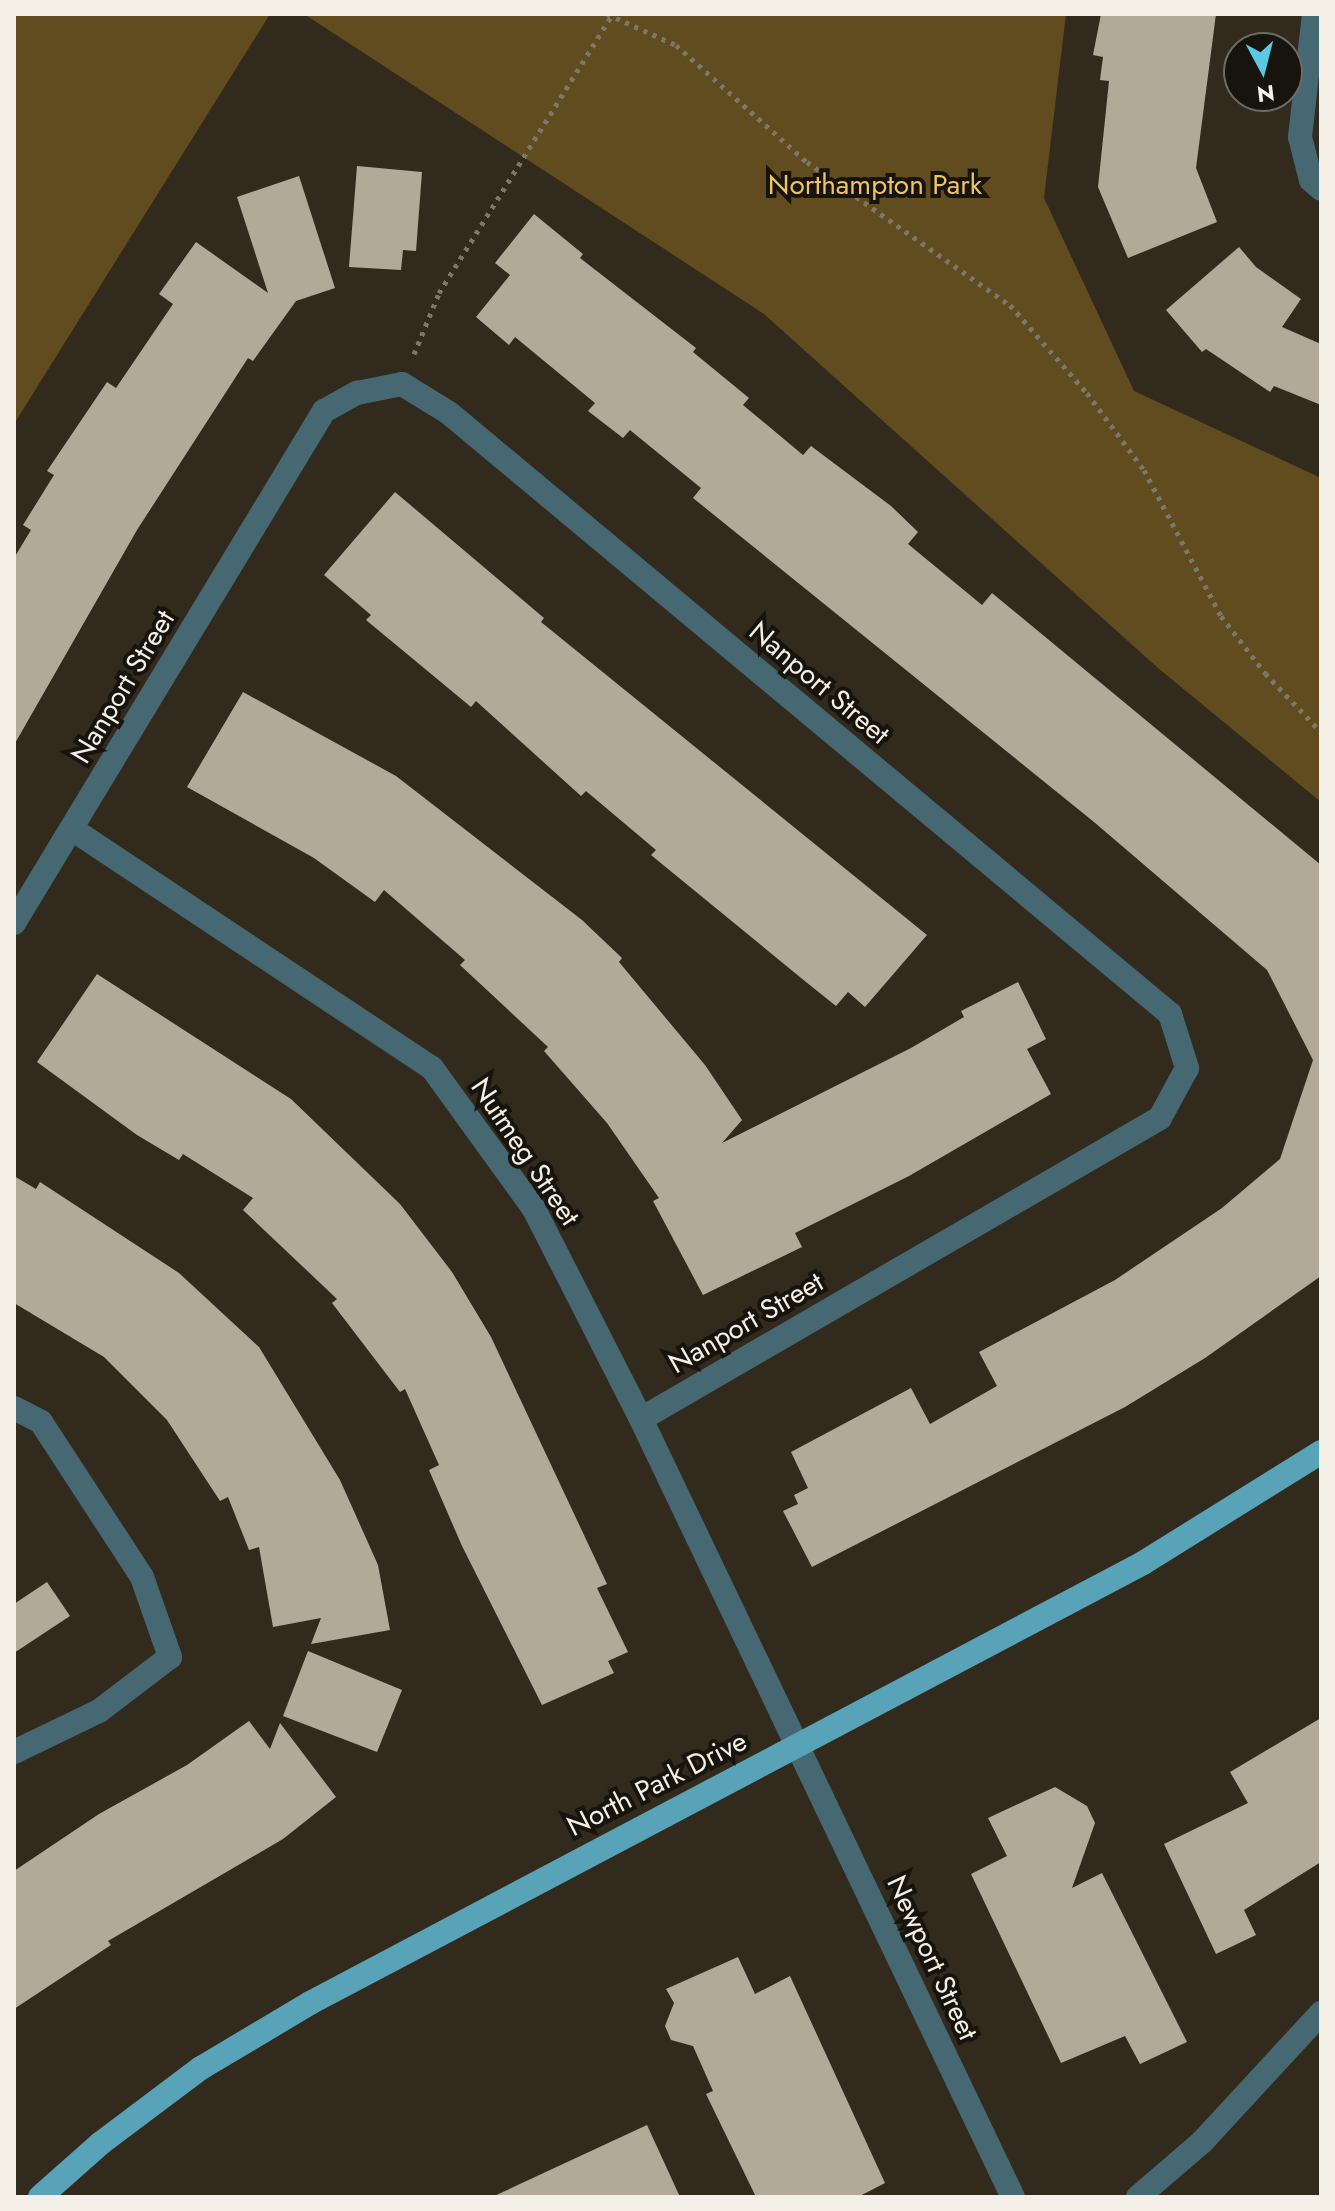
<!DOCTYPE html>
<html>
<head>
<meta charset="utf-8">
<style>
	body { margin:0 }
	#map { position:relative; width:1335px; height:2211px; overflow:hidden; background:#322b1d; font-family:Jost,sans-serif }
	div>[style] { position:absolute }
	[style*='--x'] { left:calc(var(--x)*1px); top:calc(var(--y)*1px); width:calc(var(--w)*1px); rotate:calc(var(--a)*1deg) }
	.green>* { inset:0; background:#604c1f }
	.building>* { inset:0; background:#b2a998 }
	.path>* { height:5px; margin-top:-2.5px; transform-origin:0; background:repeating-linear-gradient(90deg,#7d776b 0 4px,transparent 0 10px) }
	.minor>* { height:24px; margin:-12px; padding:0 12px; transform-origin:12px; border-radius:12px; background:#466873 }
	.major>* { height:24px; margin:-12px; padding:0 12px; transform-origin:12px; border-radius:12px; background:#59a3b9 }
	span { translate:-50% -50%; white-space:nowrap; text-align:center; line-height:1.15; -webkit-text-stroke:8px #17140e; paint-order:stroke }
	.park-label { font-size:28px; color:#efc262 }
	.street-label { font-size:28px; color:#f4f0e7 }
	.frame { position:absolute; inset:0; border:16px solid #f4f0e7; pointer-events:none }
	.north { position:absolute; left:1223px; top:32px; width:80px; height:80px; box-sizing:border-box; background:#17140e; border:2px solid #6f6c65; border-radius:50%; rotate:173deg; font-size:22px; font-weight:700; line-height:32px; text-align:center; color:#f4f0e7 }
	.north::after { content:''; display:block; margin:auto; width:28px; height:36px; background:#5bc8e6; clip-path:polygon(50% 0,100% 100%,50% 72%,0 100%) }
</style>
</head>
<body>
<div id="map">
	<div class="green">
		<i style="clip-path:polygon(14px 14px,270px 14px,14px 424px)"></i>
		<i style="clip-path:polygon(304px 14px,1066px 14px,1044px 198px,1134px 391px,1321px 478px,1321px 802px,1158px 668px,764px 314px)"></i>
	</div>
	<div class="building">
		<i style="clip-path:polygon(1101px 14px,1216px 14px,1196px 168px,1217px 222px,1128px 258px,1098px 187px,1109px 81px,1100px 80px,1103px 57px,1093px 55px)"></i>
		<i style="clip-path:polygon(357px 166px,422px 172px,416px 251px,403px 250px,401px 270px,349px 267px)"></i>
		<i style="clip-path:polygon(299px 176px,335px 288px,296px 301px,253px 361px,248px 358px,137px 530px,14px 745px,14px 558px,31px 530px,23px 525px,54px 475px,47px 471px,107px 382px,116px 388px,173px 304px,159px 294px,196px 242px,268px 293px,237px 197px)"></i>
		<i style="clip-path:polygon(534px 214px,583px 254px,580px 258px,696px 348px,693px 352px,749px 398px,743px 405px,803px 455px,811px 446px,891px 506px,918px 532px,908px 544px,982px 605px,992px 593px,1321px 865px,1321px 1276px,1205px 1358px,1125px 1407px,812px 1567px,783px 1511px,798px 1504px,794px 1495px,808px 1488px,791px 1452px,911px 1388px,930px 1424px,997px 1386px,979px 1352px,1115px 1280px,1222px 1208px,1280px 1159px,1313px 1060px,1267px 970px,1094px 822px,693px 498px,701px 488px,630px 430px,623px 438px,588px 411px,595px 403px,515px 337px,509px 345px,476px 317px,510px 275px,495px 263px)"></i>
		<i style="clip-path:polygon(1239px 247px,1256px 267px,1301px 299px,1282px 327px,1321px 344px,1321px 405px,1274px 386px,1270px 392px,1206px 349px,1202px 352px,1166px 310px)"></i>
		<i style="clip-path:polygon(395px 492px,544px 618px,541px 622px,927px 935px,865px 1007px,848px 992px,836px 1006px,806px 982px,651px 855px,656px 850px,586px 791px,581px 796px,476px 701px,471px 707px,366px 620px,371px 615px,324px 575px)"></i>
		<i style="clip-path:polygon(243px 692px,396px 776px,582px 920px,622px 958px,619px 962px,705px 1065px,742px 1120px,722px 1143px,911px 1048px,964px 1017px,961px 1011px,1018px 982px,1046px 1039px,1027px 1049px,1051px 1094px,909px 1176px,795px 1233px,802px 1247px,703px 1295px,653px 1201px,659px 1198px,607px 1123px,544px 1051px,548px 1047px,460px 965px,465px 960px,384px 890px,375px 902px,314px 858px,187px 787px)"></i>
		<i style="clip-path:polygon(97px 974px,291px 1099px,400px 1204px,452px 1272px,491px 1337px,607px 1584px,597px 1588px,628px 1652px,608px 1661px,614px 1673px,542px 1705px,462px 1546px,429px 1470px,439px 1465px,405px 1389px,400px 1392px,332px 1303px,337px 1299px,243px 1210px,253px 1198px,183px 1154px,179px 1160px,137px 1135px,37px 1062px)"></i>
		<i style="clip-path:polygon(14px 1176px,36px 1189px,40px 1182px,179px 1273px,259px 1347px,340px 1480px,378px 1565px,390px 1630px,311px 1644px,321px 1618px,273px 1627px,259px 1547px,249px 1550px,228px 1497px,220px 1501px,167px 1420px,104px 1357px,14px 1303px)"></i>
		<i style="clip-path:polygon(47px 1582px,70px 1616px,14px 1653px,14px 1604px)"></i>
		<i style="clip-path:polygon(308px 1651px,402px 1690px,377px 1752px,283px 1716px)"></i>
		<i style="clip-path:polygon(1321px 1718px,1321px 1862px,1244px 1910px,1256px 1935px,1216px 1954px,1164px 1844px,1248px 1803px,1230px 1772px)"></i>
		<i style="clip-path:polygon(249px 1721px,270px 1749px,280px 1723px,336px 1797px,283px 1839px,108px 1941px,111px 1945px,14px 2009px,14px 1871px,99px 1814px,187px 1765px)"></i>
		<i style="clip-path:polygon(1055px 1787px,1087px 1806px,1095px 1823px,1072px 1888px,1102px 1873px,1187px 2042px,1140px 2064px,1125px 2036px,1061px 2063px,971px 1874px,1007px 1856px,988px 1818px)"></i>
		<i style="clip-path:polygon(738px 1957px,755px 1994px,790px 1976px,885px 2183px,858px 2197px,756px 2197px,706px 2094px,713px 2091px,693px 2046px,671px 2040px,665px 2026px,674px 2003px,666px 1989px)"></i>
		<i style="clip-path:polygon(647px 2125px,680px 2197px,492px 2197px)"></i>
	</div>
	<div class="path">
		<i style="--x:607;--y:14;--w:76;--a:24.2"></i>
		<i style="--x:676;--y:45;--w:176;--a:41.8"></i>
		<i style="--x:807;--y:162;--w:248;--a:35.2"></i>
		<i style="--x:1010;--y:305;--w:117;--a:48.8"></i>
		<i style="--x:1087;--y:393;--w:96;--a:53.5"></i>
		<i style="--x:1144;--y:470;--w:165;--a:62.2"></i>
		<i style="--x:1221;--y:616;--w:72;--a:52.3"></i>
		<i style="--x:1265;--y:673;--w:81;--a:46.5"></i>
		<i style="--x:414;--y:354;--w:66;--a:-67.7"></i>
		<i style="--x:439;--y:293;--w:327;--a:-58.1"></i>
	</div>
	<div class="minor">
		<i style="--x:1314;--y:14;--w:124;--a:96.5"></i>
		<i style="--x:1300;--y:137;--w:44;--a:75.7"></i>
		<i style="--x:1311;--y:180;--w:13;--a:42"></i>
		<i style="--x:72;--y:829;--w:432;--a:33.6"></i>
		<i style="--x:432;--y:1068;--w:174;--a:54.1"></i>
		<i style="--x:534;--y:1209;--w:236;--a:63"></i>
		<i style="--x:641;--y:1419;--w:862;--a:64.45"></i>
		<i style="--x:14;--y:923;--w:599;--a:-58.81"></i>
		<i style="--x:324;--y:411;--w:38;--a:-29"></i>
		<i style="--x:357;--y:393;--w:46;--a:-11.3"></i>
		<i style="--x:402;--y:384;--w:55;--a:31.7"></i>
		<i style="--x:449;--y:413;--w:939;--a:39.81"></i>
		<i style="--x:1170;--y:1014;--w:57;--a:72.5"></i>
		<i style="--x:1187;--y:1068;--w:57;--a:118.4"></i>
		<i style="--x:1160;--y:1118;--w:600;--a:149.89"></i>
		<i style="--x:14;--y:1408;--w:30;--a:27"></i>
		<i style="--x:41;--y:1422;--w:185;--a:56.9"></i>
		<i style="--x:142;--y:1577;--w:85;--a:70.7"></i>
		<i style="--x:170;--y:1657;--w:89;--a:142.7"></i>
		<i style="--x:99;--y:1711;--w:94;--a:154.2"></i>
		<i style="--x:1138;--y:2197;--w:84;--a:-40.7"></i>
		<i style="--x:1202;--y:2142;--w:176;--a:-47.3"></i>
	</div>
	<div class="major">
		<i style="--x:40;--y:2197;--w:81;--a:-41.5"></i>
		<i style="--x:101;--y:2143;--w:125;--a:-36.9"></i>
		<i style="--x:201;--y:2068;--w:127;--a:-30.8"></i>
		<i style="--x:310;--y:2003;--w:942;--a:-27.84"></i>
		<i style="--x:1143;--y:1563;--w:210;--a:-31.9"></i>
	</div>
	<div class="park-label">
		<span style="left:875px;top:185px">Northampton Park</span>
	</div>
	<div class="street-label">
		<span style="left:819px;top:683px;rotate:40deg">Nanport Street</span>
		<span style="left:123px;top:687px;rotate:-59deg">Nanport Street</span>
		<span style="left:525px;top:1152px;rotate:56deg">Nutmeg Street</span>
		<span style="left:746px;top:1323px;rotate:-30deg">Nanport Street</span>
		<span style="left:657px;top:1784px;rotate:-27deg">North Park Drive</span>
		<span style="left:932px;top:1958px;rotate:65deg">Newport Street</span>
	</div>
	<div class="frame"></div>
	<div class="north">N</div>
</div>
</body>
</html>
